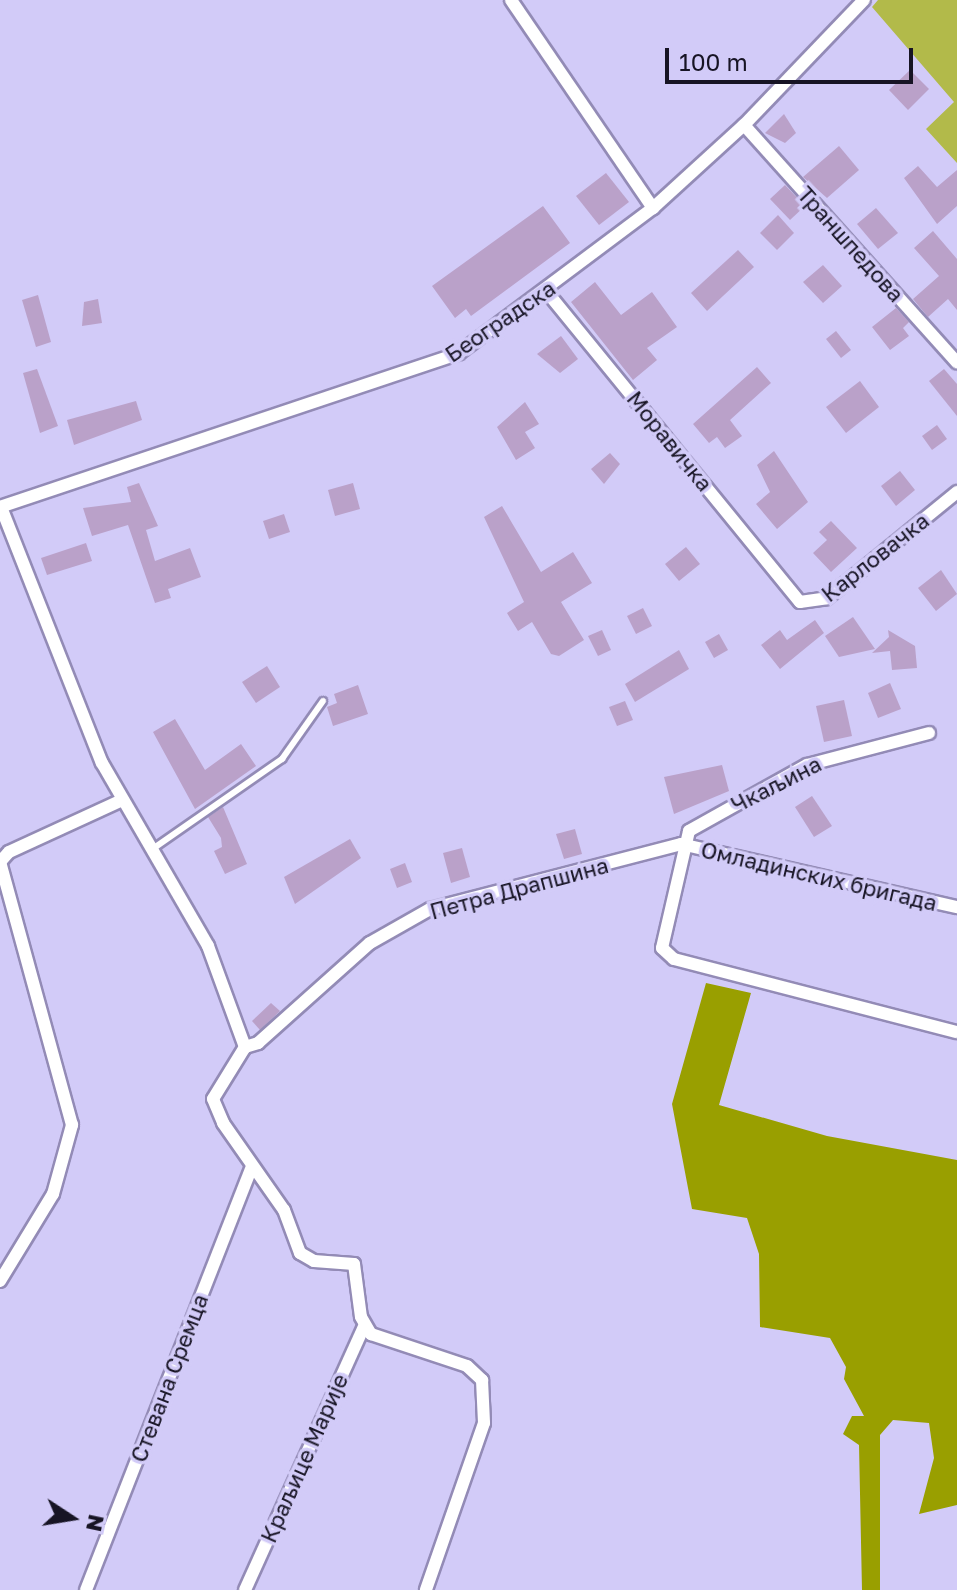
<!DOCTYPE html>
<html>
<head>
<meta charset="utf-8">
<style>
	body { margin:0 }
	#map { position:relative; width:957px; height:1590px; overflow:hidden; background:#d2cbf8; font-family:"Golos Text",sans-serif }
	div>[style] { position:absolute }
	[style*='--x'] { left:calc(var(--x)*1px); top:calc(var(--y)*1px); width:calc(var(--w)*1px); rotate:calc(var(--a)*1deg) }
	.green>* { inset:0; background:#b2ba4a }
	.forest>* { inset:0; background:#999f00 }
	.building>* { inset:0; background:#baa1c9 }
	.roads { filter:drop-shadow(2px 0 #938bb6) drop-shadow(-2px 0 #938bb6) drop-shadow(0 2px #938bb6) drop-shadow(0 -2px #938bb6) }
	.service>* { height:6px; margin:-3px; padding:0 3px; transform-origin:3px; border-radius:3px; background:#fff }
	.minor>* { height:12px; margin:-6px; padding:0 6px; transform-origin:6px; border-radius:6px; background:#fff }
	span { translate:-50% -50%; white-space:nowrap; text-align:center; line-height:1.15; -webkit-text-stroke:7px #d2cbf8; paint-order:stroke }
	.street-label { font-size:22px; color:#171424 }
	.north { position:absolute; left:32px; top:1478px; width:80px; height:80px; -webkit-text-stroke:6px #d2cbf8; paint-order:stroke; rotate:102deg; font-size:22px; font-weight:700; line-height:32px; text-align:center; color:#171424 }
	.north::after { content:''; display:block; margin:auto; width:28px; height:36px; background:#171424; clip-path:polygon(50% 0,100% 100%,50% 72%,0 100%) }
	.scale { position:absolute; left:665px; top:48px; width:248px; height:36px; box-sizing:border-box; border:4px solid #171424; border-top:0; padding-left:10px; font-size:24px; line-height:28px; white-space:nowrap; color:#171424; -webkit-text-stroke:6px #d2cbf8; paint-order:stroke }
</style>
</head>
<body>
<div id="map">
	<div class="green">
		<i style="clip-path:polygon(878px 0,957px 0,957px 163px,926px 129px,954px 102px,872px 7px)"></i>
	</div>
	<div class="forest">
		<i style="clip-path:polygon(706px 983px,751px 993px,719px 1105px,827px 1136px,957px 1160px,957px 1505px,919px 1514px,934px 1458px,929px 1423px,893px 1420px,880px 1435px,880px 1590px,862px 1590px,859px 1445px,843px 1434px,852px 1416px,864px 1416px,844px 1379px,846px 1367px,830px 1338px,760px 1327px,759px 1254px,747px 1218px,692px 1209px,672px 1104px)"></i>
	</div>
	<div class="building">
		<i style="clip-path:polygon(910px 70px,929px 89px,908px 110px,889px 90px)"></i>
		<i style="clip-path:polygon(784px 114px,796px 133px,785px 143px,765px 133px)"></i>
		<i style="clip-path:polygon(839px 146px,859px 170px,827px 198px,803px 177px)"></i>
		<i style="clip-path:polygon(918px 166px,937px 187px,957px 170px,957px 206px,937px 224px,904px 178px)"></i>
		<i style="clip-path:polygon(606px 173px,629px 202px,599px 225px,576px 196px)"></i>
		<i style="clip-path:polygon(785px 185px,805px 206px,790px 220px,770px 199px)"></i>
		<i style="clip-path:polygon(543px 206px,570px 243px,471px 316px,466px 309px,455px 318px,432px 286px)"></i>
		<i style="clip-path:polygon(876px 208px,898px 233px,878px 249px,857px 224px)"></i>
		<i style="clip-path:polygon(778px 215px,794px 233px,777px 250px,760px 233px)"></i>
		<i style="clip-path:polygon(933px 231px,957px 259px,957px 310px,948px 299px,928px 317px,913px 299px,939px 276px,914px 248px)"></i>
		<i style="clip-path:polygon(738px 250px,754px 267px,707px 311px,691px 293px)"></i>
		<i style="clip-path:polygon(823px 265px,842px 286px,823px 303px,803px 282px)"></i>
		<i style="clip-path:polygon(595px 282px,621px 315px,652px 292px,677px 327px,647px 348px,657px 360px,633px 380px,571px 302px)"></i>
		<i style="clip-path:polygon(38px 295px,51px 342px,36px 347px,22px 300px)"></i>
		<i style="clip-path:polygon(98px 299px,102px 323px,82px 326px,84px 302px)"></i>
		<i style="clip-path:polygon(896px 308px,909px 322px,903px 328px,909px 336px,890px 350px,872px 327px)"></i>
		<i style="clip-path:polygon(836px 331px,851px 350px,841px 358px,826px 339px)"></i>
		<i style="clip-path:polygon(561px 336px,578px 359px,560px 373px,537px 354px)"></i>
		<i style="clip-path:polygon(757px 367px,771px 383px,730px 420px,742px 436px,725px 448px,717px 437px,709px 443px,693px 424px)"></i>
		<i style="clip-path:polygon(37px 369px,58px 426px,40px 433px,23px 373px)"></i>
		<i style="clip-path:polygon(944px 369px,957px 384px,957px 416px,929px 381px)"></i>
		<i style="clip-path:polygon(860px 381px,879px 407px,846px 433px,826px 407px)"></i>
		<i style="clip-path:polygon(136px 401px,142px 420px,74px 445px,67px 420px)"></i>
		<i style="clip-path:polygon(525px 402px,539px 424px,525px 432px,535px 448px,516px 460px,497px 427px)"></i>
		<i style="clip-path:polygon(937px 425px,947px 439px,932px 450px,922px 436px)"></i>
		<i style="clip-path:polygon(774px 451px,808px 502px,777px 529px,756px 504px,770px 492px,757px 465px)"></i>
		<i style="clip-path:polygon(610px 453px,620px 464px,604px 484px,591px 469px)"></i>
		<i style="clip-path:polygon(900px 471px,915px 490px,896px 506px,881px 486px)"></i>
		<i style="clip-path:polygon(139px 483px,158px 526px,146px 530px,155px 561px,190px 548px,201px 577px,168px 589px,171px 598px,155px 603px,128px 525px,92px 536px,83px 508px,131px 502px,127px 487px)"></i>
		<i style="clip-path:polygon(353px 483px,360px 509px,335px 516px,328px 490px)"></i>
		<i style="clip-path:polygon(502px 506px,541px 572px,573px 552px,592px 583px,561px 602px,584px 640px,559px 656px,551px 654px,532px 622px,518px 631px,507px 613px,524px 602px,484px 517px)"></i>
		<i style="clip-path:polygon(284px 514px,290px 532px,269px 539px,263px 521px)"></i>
		<i style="clip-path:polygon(831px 521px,857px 548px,831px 572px,813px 553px,827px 540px,819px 532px)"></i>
		<i style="clip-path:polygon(86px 543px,92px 561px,47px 575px,41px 558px)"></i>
		<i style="clip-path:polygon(686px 547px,700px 564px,679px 581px,665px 564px)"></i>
		<i style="clip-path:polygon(941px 570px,957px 594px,936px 611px,918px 588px)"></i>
		<i style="clip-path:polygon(643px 608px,652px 626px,636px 634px,627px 616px)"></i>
		<i style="clip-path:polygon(853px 617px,875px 649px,839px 657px,825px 636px)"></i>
		<i style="clip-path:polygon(815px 620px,824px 633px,780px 669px,761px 645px,780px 630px,787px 640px)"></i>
		<i style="clip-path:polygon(602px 630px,611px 650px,598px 656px,588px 636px)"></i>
		<i style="clip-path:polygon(888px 630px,915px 646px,917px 668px,892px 670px,890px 651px,872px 653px,889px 637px)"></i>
		<i style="clip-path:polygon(719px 634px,728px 650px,714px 658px,705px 642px)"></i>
		<i style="clip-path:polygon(679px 650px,689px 669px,635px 702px,625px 684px)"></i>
		<i style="clip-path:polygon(267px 666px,280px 687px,256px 703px,242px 682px)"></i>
		<i style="clip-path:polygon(890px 683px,901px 709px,878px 718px,868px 693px)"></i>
		<i style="clip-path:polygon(358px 685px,368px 714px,333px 726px,327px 707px,337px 703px,334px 694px)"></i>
		<i style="clip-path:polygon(844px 700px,852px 736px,824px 742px,816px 706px)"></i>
		<i style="clip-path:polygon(625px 701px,633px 720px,617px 726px,609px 707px)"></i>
		<i style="clip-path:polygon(175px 719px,205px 770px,241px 744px,256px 766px,195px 809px,153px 732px)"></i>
		<i style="clip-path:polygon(722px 765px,729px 791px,674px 814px,664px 777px)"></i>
		<i style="clip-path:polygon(812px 796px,832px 826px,814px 837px,795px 807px)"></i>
		<i style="clip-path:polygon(223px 807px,247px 864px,225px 874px,214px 851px,222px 847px,221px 838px,208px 817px)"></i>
		<i style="clip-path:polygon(575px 829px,582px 854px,564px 859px,556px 834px)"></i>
		<i style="clip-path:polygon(350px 839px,361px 858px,295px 904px,284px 877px)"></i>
		<i style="clip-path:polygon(462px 848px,470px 877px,451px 883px,443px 853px)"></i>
		<i style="clip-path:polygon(405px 863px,412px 882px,397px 888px,390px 869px)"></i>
		<i style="clip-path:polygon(271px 1003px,280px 1011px,260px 1030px,252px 1021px)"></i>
	</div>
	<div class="roads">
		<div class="service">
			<i style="--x:151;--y:850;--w:160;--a:-34.8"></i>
			<i style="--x:282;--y:759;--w:71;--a:-54.7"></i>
		</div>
		<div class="minor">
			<i style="--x:511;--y:0;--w:252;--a:55.7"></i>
			<i style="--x:744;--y:125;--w:319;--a:48.1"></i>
			<i style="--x:547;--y:292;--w:400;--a:50.8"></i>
			<i style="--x:800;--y:602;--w:27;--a:-8"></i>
			<i style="--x:827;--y:598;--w:168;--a:-39.2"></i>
			<i style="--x:0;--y:507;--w:484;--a:-18.5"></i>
			<i style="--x:459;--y:353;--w:242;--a:-36.8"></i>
			<i style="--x:653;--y:208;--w:123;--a:-42.4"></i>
			<i style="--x:744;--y:125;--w:173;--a:-46.2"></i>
			<i style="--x:1;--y:507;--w:275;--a:68.5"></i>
			<i style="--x:102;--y:763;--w:211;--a:59.9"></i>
			<i style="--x:208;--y:946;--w:108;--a:69.9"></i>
			<i style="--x:929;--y:733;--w:126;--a:165.3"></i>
			<i style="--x:807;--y:765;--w:135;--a:150.8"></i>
			<i style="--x:689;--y:831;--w:120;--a:103"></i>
			<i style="--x:662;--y:948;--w:16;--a:43"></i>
			<i style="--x:674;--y:959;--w:292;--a:14.5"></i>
			<i style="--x:245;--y:1047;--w:14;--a:-17"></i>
			<i style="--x:258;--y:1043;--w:150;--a:-41.8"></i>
			<i style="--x:370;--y:943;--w:69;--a:-29.5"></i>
			<i style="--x:430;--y:909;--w:259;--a:-14.5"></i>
			<i style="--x:681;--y:844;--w:283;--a:12.9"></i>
			<i style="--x:245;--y:1047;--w:61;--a:121.6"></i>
			<i style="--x:213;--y:1099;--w:26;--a:67"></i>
			<i style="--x:223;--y:1123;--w:106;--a:55"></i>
			<i style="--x:284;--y:1210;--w:46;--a:69.6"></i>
			<i style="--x:300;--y:1253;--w:16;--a:30"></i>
			<i style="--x:314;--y:1261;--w:40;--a:4.3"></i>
			<i style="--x:354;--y:1264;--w:53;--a:82.5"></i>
			<i style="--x:361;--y:1317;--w:20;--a:60"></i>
			<i style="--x:371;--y:1334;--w:101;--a:18.4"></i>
			<i style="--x:467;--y:1366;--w:21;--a:43"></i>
			<i style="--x:482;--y:1380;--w:43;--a:87.3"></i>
			<i style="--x:484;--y:1423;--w:177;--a:109.2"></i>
			<i style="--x:0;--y:1281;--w:102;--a:-58.7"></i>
			<i style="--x:53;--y:1194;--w:72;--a:-74.6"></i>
			<i style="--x:72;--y:1125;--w:273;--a:-105.3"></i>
			<i style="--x:0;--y:862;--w:13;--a:-48"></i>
			<i style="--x:9;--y:852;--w:124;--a:-24.7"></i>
			<i style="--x:86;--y:1590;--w:455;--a:-68.6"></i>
			<i style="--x:245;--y:1590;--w:289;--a:-65.7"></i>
		</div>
	</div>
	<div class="street-label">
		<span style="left:851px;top:244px;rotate:48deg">Траншпедова</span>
		<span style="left:500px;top:321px;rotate:-34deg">Београдска</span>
		<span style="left:670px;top:441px;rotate:51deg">Моравичка</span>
		<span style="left:875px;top:557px;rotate:-38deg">Карловачка</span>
		<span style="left:776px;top:784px;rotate:-27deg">Чкаљина</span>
		<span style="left:819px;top:876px;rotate:13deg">Омладинских бригада</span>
		<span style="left:519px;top:888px;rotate:-15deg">Петра Драпшина</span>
		<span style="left:169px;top:1378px;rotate:-69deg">Стевана Сремца</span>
		<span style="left:304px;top:1458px;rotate:-66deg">Краљице Марије</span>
	</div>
	<div class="north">N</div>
	<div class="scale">100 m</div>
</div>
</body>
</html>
